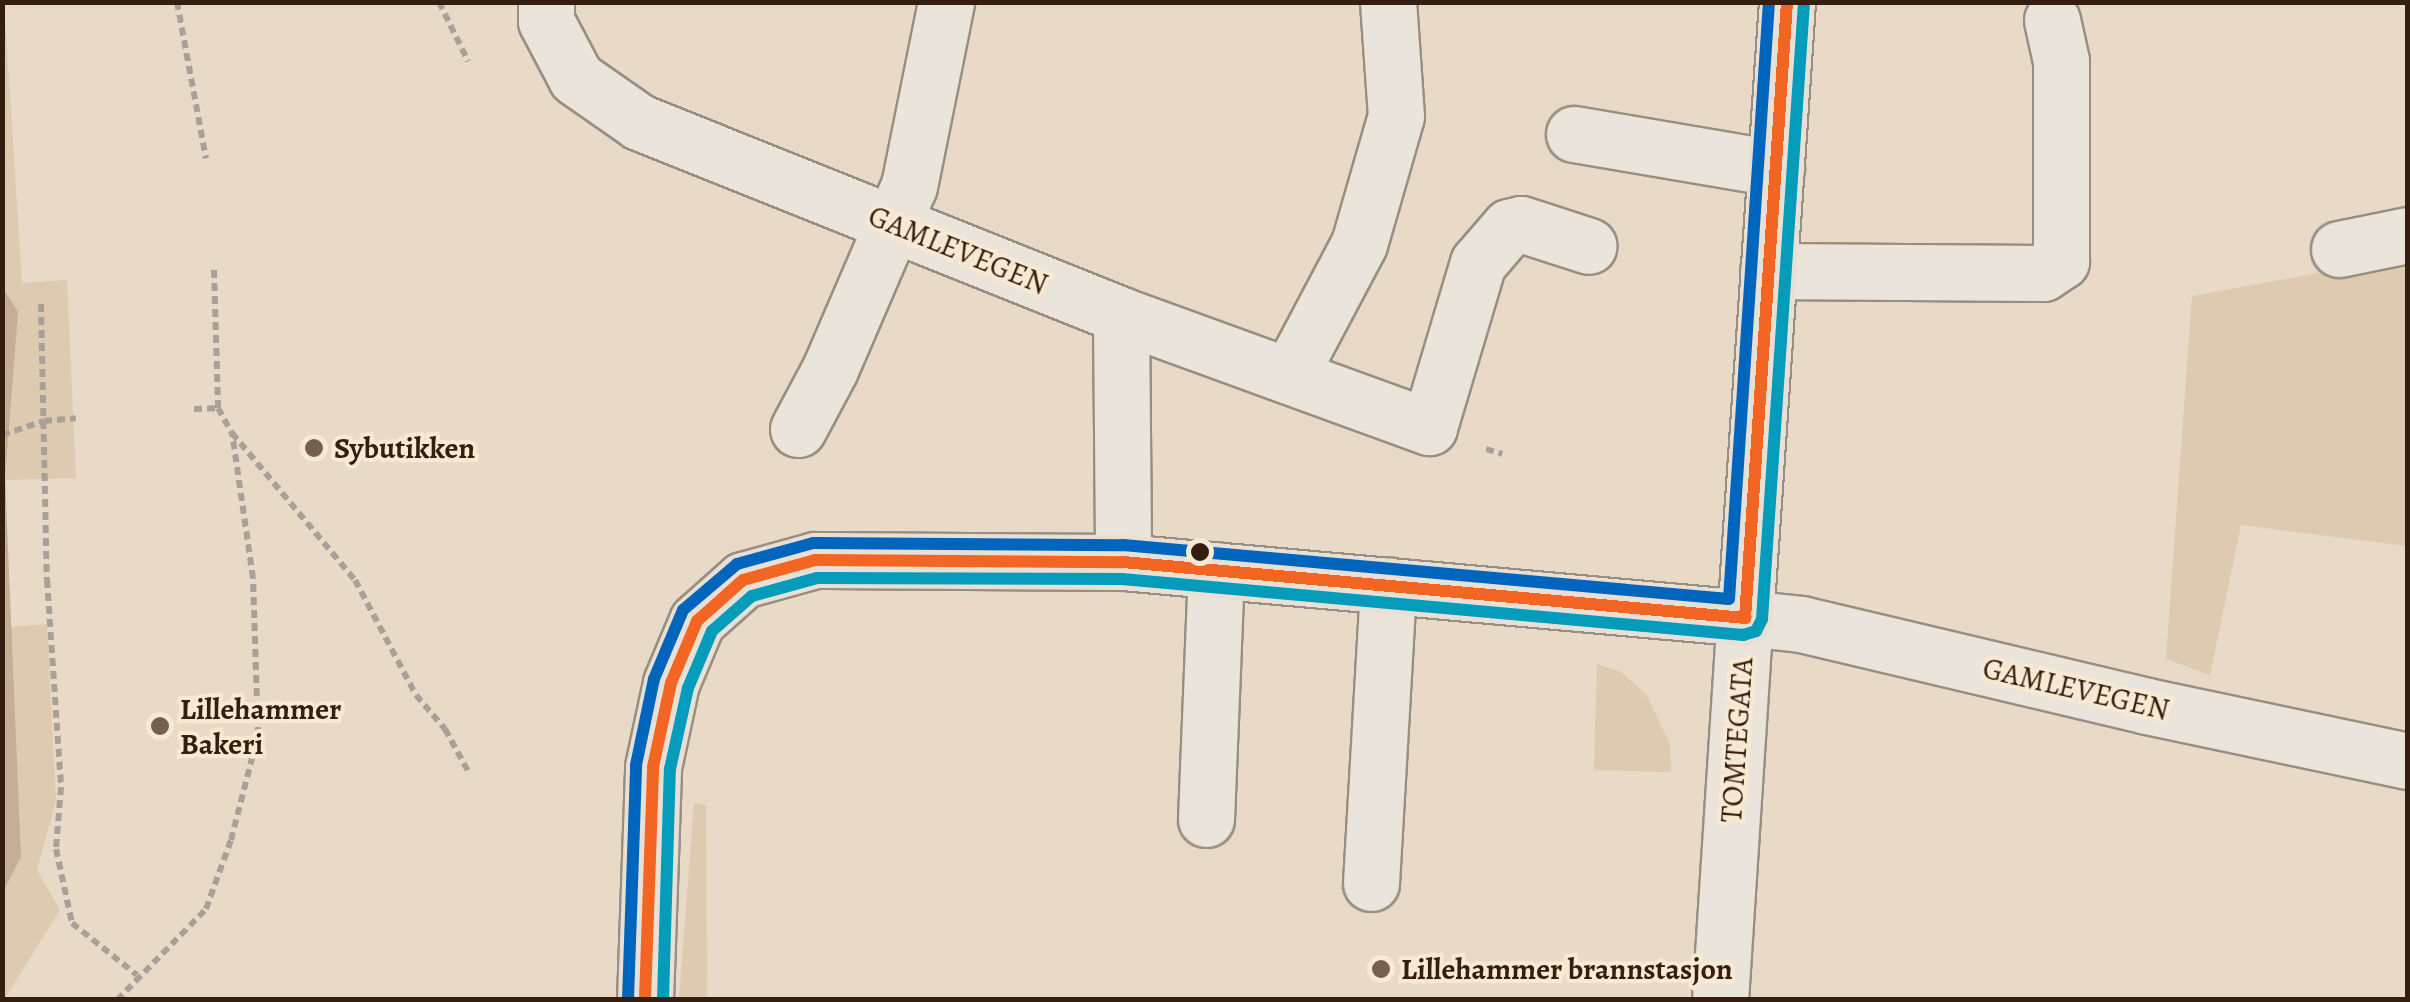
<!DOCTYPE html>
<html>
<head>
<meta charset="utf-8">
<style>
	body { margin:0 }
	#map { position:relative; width:2410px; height:1002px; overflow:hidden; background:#e8dac7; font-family:Alegreya,serif }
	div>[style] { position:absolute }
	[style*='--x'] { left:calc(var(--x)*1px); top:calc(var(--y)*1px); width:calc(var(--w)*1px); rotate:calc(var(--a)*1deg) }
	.green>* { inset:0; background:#ddcab0 }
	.water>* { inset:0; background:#c4af95 }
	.path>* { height:6px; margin-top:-3px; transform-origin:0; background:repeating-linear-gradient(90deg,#a9a198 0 8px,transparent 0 13px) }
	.roads { filter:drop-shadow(2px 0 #988e81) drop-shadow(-2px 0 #988e81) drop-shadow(0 2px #988e81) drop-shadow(0 -2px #988e81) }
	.minor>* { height:55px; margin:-27.5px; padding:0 27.5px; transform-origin:27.5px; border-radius:27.5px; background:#ebe4db }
	.major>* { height:55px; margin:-27.5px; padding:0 27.5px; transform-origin:27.5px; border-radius:27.5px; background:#e8e0d5 }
	.bus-1>* { height:12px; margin:-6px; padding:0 6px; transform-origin:6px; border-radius:6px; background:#f26522 }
	.bus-2>* { height:12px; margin:-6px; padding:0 6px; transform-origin:6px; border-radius:6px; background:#059bbb }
	.bus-3>* { height:12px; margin:-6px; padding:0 6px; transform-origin:6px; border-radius:6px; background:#0065bd }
	.dots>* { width:28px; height:28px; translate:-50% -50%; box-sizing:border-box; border:5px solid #f8e9d2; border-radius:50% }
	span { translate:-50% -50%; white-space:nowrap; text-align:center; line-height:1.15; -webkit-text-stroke:8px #f8e9d2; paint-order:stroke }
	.street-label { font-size:30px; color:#351d10 }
	.poi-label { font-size:30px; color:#351d10; font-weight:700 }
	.left { translate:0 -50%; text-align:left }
	.frame { position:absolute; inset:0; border:5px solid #351d10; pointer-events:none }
</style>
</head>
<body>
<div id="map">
	<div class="green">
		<i style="clip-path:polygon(4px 2px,22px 283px,67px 280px,76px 478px,6px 480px,9px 627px,47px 624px,56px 801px,37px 870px,60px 910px,4px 1000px)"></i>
		<i style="clip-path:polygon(2407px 257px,2407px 546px,2241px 525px,2210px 675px,2166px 659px,2192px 296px)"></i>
		<i style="clip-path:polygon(1597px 664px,1621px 672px,1646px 694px,1670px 744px,1671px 772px,1594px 770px)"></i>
		<i style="clip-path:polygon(694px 803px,706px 805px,707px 999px,679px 999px)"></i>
	</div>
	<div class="water">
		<i style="clip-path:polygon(3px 288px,18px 312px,5px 478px,21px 857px,3px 892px)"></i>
	</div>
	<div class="path">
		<i style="--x:177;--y:2;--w:159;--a:79.5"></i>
		<i style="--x:439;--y:2;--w:66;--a:63.8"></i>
		<i style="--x:214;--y:270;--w:138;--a:88.3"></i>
		<i style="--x:218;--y:408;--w:29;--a:61"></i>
		<i style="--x:232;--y:433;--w:192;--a:50.1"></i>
		<i style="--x:355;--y:580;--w:130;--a:62.1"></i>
		<i style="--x:416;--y:695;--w:45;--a:49.5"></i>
		<i style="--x:445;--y:729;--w:48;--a:61.3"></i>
		<i style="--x:41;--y:304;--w:276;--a:88.8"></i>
		<i style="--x:47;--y:580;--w:207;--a:86.1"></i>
		<i style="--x:61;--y:787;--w:62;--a:94.6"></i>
		<i style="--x:56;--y:849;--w:76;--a:77.8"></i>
		<i style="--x:72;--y:923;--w:83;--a:38.7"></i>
		<i style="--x:194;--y:409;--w:24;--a:-2"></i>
		<i style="--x:2;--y:435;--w:44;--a:-18.4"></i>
		<i style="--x:44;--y:421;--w:32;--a:-5"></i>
		<i style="--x:1486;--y:449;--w:17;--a:17"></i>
		<i style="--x:117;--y:1000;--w:127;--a:-45.6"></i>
		<i style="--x:206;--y:909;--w:73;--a:-70.1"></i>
		<i style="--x:231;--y:840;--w:108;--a:-75.6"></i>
		<i style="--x:258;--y:735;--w:157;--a:-91.8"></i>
		<i style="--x:253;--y:578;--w:147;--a:-98.2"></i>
	</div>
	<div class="roads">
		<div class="minor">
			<i style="--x:546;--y:2;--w:19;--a:90"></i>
			<i style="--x:546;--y:21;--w:64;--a:62.2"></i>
			<i style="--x:576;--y:78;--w:77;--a:34.9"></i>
			<i style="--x:639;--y:122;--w:519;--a:21.82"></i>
			<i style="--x:1121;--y:315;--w:328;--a:20"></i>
			<i style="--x:1429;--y:427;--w:171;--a:-73.4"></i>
			<i style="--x:1478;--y:263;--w:48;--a:-49.3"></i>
			<i style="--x:1509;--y:227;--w:12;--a:-14"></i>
			<i style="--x:1521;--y:224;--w:71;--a:17.9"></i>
			<i style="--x:1574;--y:134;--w:205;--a:9.6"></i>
			<i style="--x:2339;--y:249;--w:70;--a:-11.5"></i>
			<i style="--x:1768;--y:271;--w:275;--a:0.4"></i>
			<i style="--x:2043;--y:273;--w:22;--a:-34"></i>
			<i style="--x:2061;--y:261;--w:200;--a:-90"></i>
			<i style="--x:2061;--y:61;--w:42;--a:-102.4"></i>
			<i style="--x:1121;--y:315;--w:247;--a:89.5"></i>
			<i style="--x:1289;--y:376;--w:149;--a:-62.1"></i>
			<i style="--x:1359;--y:244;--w:133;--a:-73.9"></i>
			<i style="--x:1396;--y:116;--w:114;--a:-94"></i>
			<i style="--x:798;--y:429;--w:68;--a:-61.9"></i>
			<i style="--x:830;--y:369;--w:199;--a:-66.7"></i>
			<i style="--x:909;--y:186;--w:188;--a:-78.6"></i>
			<i style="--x:1206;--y:819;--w:249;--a:-87.7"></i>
			<i style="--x:1371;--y:883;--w:298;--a:-86.7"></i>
			<i style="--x:1720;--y:1000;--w:383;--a:-86.3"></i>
			<i style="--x:1745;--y:618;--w:56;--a:6.1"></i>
			<i style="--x:1801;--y:624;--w:356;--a:13.3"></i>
			<i style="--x:2147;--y:706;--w:267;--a:11.9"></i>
		</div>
		<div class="major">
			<i style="--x:645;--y:1000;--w:233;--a:-88"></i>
			<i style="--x:653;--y:767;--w:86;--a:-77.9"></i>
			<i style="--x:671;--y:683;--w:67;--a:-67.2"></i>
			<i style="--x:697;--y:621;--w:62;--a:-41.7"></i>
			<i style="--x:743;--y:580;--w:75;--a:-15.5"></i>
			<i style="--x:815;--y:560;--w:308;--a:0.4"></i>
			<i style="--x:1123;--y:562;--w:625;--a:5.14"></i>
			<i style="--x:1745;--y:618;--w:617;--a:-86.1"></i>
		</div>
	</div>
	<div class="bus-1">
		<i style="--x:645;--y:1000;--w:233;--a:-88"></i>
		<i style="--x:653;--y:767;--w:86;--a:-77.9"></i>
		<i style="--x:671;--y:683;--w:67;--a:-67.2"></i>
		<i style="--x:697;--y:621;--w:62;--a:-41.7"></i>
		<i style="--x:743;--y:580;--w:75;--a:-15.5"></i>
		<i style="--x:815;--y:560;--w:308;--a:0.4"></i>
		<i style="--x:1123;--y:562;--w:625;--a:5.14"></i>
		<i style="--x:1745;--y:618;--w:617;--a:-86.1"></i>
	</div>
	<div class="bus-2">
		<i style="--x:663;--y:1000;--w:231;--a:-88.3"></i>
		<i style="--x:670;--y:769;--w:83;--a:-77.5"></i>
		<i style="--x:688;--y:688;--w:62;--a:-67.2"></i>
		<i style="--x:712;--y:631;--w:53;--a:-41.2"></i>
		<i style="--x:752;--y:596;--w:67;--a:-15.5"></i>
		<i style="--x:817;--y:578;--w:305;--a:0.2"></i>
		<i style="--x:1122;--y:579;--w:624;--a:5.15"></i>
		<i style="--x:1743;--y:635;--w:14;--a:-17"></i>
		<i style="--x:1756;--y:631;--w:13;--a:-63"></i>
		<i style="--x:1762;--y:619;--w:617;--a:-86.1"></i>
	</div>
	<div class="bus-3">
		<i style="--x:628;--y:999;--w:234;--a:-88"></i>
		<i style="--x:636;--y:765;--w:88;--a:-78.2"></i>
		<i style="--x:654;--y:679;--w:75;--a:-67.2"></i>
		<i style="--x:683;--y:610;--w:71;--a:-40.4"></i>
		<i style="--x:737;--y:564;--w:79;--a:-15.4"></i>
		<i style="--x:813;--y:543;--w:310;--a:0.4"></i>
		<i style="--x:1123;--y:545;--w:608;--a:5.09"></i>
		<i style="--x:1729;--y:599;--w:598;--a:-86.17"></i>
	</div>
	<div class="dots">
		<i style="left:314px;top:448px;background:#745f50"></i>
		<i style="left:1200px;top:552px;background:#351d10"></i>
		<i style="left:160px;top:726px;background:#745f50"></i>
		<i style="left:1381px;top:969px;background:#745f50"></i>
	</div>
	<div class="street-label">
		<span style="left:958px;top:250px;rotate:22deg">GAMLEVEGEN</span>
		<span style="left:2076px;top:689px;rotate:13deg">GAMLEVEGEN</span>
		<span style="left:1737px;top:740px;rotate:-86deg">TOMTEGATA</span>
	</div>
	<div class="poi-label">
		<span class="left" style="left:334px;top:448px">Sybutikken</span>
		<span class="left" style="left:180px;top:726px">Lillehammer<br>Bakeri</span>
		<span class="left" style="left:1401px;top:969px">Lillehammer brannstasjon</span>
	</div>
	<div class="frame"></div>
</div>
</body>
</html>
